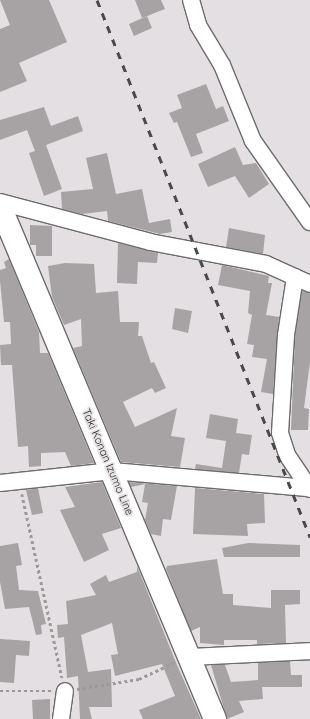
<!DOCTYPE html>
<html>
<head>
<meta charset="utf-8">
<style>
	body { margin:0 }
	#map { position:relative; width:310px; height:719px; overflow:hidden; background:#e3dfe2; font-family:Quicksand,sans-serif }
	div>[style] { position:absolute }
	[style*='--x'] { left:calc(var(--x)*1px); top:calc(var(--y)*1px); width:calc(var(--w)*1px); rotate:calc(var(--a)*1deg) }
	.building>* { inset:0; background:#a7a3a5 }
	.path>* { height:2.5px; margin-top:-1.25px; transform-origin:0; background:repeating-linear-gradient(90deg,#9c999b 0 3px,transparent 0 6px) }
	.roads { filter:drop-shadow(1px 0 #6e6b6d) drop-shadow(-1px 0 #6e6b6d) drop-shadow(0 1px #6e6b6d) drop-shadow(0 -1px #6e6b6d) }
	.minor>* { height:16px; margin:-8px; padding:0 8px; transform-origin:8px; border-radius:8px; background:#fff }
	.secondary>* { height:22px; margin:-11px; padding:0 11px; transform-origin:11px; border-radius:11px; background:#fff }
	.rail>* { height:3px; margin-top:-1.5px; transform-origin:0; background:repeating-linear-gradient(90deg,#4a4849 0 7px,transparent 0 14px) }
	span { translate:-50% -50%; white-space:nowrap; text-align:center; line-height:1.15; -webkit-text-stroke:3.5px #e3dfe2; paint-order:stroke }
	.street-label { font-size:11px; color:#2e2c2d }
</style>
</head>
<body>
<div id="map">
	<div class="building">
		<i style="clip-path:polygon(0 0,49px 0,67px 42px,19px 63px,27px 81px,0 92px,0 29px,10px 25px)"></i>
		<i style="clip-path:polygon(135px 0,161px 0,165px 9px,142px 18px)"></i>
		<i style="clip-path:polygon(147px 16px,152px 28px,134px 36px,129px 24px)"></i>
		<i style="clip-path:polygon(206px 84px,216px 109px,223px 106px,229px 121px,196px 134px,203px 153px,191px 157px,177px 122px,174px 123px,169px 113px,182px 108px,177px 95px)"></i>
		<i style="clip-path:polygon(44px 107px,51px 126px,78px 116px,83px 131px,46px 145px,62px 189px,44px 196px,29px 153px,35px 151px,27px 130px,0 140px,0 120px)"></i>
		<i style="clip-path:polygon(235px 147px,243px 165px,256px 163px,269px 184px,249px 198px,235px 176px,208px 187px,198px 164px)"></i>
		<i style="clip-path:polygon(107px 153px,116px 194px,142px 189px,149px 223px,170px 219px,172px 232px,160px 234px,108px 221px,107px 211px,82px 214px,62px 209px,61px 192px,93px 189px,86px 158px)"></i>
		<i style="clip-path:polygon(30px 225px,52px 226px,52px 256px,36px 256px,36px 245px,30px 245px)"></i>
		<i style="clip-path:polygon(229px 228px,265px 235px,263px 254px,226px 247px)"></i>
		<i style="clip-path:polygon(118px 243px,158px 253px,157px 263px,138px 262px,137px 284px,117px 283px)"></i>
		<i style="clip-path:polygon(9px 259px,39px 332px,40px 353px,48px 353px,94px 463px,71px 466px,65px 452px,41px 453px,41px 466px,29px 467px,28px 446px,18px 447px,12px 365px,1px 365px,0 345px,11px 344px,10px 322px,4px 322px,0 281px,0 270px,6px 268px,4px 262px)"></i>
		<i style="clip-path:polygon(65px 263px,94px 264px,96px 293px,118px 291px,120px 322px,139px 322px,138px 336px,142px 336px,151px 363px,154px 362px,166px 388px,155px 393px,152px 388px,123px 402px,135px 427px,177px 408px,171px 436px,185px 438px,180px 467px,121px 462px,73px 348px,82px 346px,81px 319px,64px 325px,52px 297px,48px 266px)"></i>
		<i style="clip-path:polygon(222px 265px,269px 276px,268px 283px,272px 283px,266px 315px,279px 317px,273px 394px,261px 392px,267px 359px,252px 357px,254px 345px,247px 344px,252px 315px,248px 313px,250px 291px,218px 285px)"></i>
		<i style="clip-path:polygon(302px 291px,310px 293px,310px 362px,304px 408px,309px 409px,308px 430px,291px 430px,295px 336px)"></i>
		<i style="clip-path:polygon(175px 308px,192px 311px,188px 333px,172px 329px)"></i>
		<i style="clip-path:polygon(210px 414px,238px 419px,236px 433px,252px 435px,249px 455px,242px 454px,239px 473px,195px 469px,196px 464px,222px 468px,226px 441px,206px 438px)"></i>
		<i style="clip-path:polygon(102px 482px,121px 528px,102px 534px,109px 550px,84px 562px,60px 510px,75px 507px,65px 487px)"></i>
		<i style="clip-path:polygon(129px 482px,177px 486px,171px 520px,163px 519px,161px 536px,151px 534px,145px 520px,148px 503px,142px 502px,145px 484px,131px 487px)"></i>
		<i style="clip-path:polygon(38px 488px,43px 513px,32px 515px,26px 490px)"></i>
		<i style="clip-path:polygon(195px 488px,264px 494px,265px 523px,247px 524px,248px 536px,193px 534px)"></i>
		<i style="clip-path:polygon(18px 543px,22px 565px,16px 566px,19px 590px,38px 591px,46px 624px,41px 625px,42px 634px,36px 635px,29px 607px,5px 609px,0 582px,0 546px)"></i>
		<i style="clip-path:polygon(248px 543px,300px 545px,300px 557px,224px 557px,222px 548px)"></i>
		<i style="clip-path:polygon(217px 559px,223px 594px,233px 594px,233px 605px,271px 608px,271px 590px,300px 590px,300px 604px,285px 605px,286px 643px,257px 644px,257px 640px,224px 640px,224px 645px,200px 643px,200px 627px,191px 631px,166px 569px,167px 566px)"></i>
		<i style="clip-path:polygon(137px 566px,177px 665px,201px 719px,143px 719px,139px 710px,175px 696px,162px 664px,115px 676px,111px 655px,118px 654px,112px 623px,81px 635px,88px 672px,111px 669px,112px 707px,89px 707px,92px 719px,80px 719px,78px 676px,67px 678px,64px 637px,58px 638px,57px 625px,68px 624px,66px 601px,96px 595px,90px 584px,106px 575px,109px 582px,137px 572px)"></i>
		<i style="clip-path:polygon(0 639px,30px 641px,29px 656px,16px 655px,14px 683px,0 682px)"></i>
		<i style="clip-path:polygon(290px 661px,291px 675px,302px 675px,302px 687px,262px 687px,263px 699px,239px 701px,244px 712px,227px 719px,211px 665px,225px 665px,231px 682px,258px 680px,258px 663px)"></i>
		<i style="clip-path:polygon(50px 699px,50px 719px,33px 719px,32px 700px)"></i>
	</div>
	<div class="path">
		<i style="--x:22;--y:494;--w:188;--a:77.7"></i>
		<i style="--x:77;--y:689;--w:63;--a:-9.2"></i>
		<i style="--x:139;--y:679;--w:38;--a:-25"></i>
		<i style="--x:0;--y:691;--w:51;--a:0"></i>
	</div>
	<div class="roads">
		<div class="minor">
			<i style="--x:191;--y:0;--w:26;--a:74"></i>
			<i style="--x:198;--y:25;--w:47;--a:59"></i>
			<i style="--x:222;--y:65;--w:82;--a:67.8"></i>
			<i style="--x:253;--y:141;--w:99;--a:54.9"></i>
			<i style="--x:0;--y:202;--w:155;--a:14.9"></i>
			<i style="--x:150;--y:242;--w:118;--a:10.7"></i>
			<i style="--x:266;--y:264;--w:48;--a:24.4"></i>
			<i style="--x:295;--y:277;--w:59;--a:98.8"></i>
			<i style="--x:286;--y:335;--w:98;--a:93.5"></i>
			<i style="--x:280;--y:433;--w:23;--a:72"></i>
			<i style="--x:287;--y:455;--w:41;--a:55.9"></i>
			<i style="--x:0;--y:483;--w:113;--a:-6.1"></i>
			<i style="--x:112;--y:471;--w:196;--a:5"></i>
			<i style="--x:188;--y:657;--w:122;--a:-2.8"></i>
			<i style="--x:61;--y:719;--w:28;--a:-82"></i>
		</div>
		<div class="secondary">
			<i style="--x:0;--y:206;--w:556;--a:67.26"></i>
		</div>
	</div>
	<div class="rail">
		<i style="--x:97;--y:0;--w:578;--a:68.36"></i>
	</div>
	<div class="street-label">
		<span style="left:108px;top:462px;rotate:67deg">Taki Konan Izumo Line</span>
	</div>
</div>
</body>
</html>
